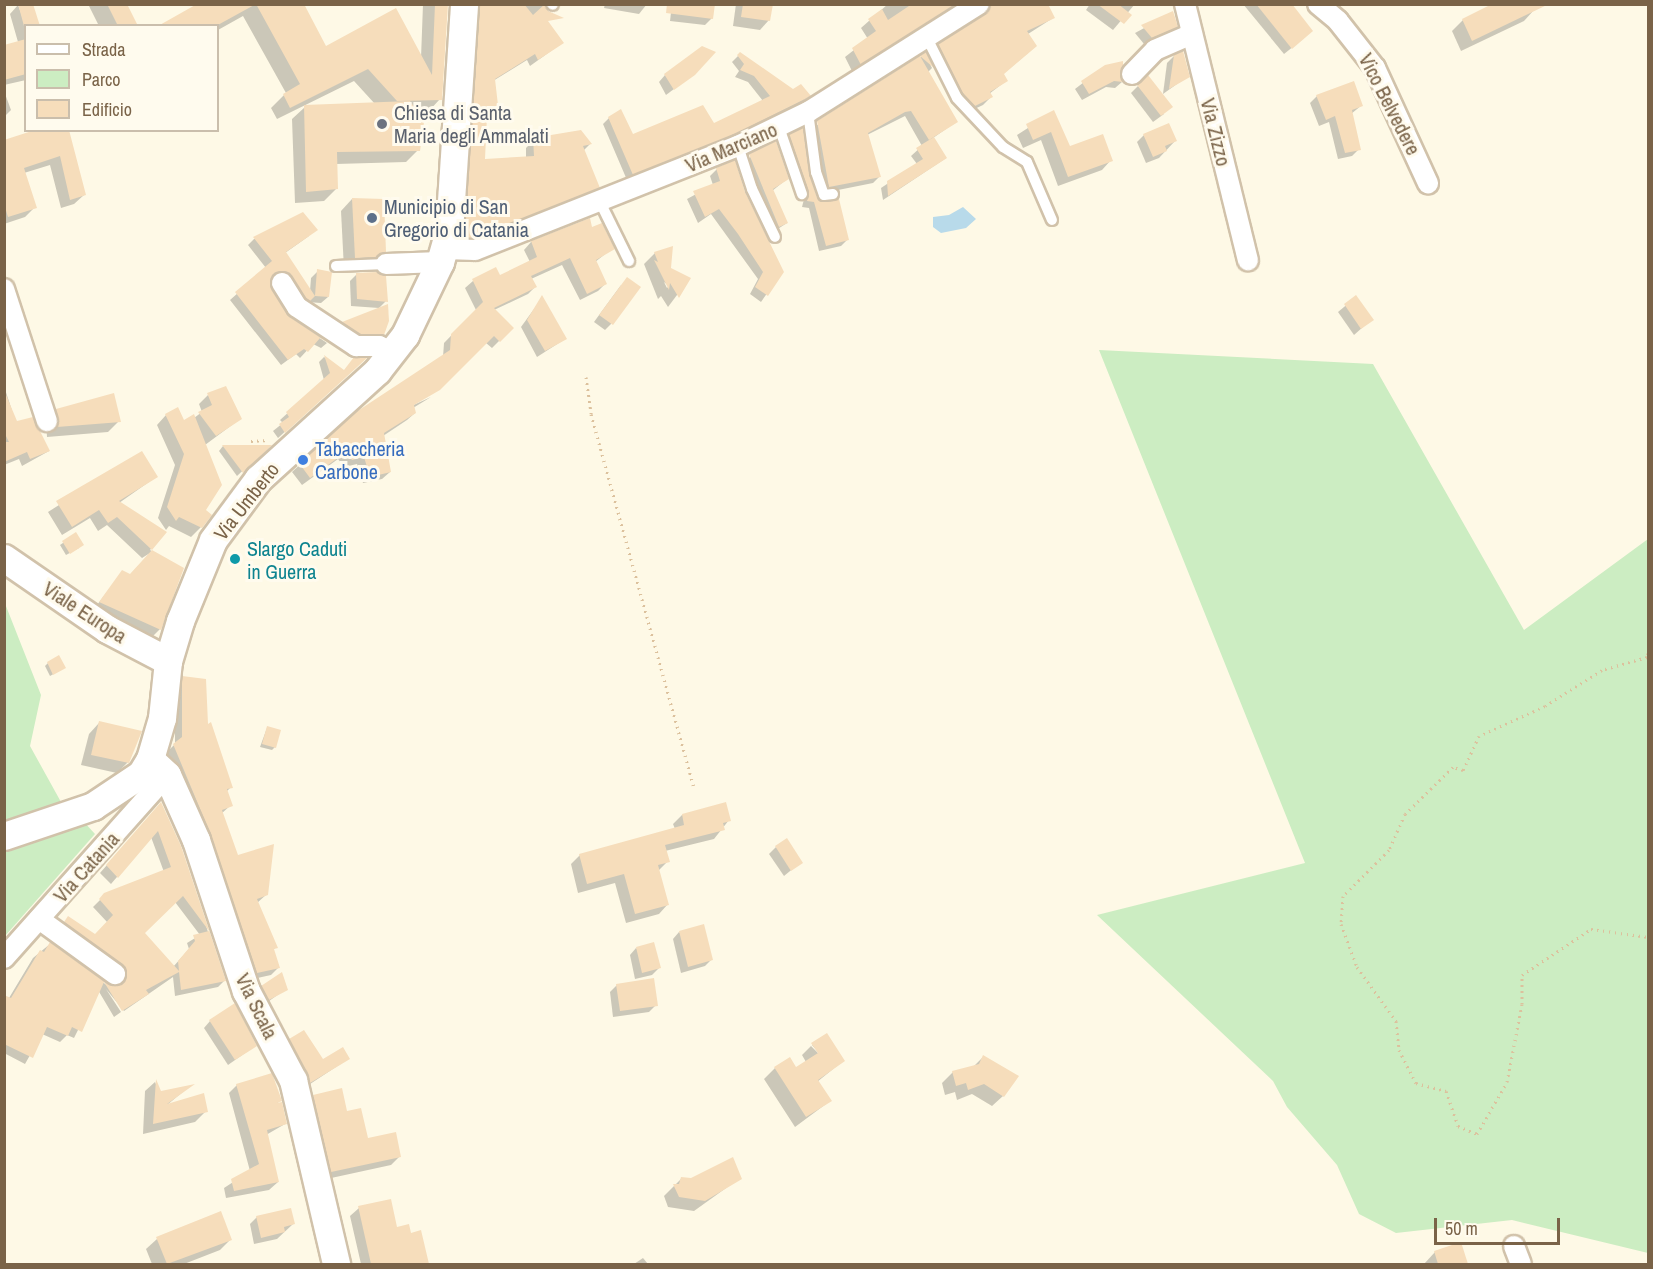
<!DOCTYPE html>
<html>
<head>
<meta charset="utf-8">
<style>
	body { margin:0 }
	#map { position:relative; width:1653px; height:1269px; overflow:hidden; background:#fef9e6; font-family:"Archivo Narrow",sans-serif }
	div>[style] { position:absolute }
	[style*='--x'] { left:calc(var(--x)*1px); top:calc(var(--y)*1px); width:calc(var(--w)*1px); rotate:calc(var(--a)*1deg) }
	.green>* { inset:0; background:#ccedc2 }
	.water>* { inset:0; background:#b8daea }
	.shadow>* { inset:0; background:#0003 }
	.building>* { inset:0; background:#f6ddbb }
	.path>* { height:3px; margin-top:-1.5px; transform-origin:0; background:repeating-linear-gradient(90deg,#dcc19d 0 1.5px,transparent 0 6px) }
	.roads { filter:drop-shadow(2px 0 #d1c2aa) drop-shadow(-2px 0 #d1c2aa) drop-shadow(0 2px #d1c2aa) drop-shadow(0 -2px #d1c2aa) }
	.lane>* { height:10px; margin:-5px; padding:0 5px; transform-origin:5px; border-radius:5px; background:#fff }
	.street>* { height:20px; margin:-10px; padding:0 10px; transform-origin:10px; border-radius:10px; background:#fff }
	.secondary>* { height:27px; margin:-13.5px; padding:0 13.5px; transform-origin:13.5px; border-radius:13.5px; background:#fff }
	.dots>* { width:16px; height:16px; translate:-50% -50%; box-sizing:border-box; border:3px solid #fffbee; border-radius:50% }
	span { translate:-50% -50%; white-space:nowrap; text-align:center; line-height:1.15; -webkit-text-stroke:6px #fffbee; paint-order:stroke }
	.street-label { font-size:20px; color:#7a6348 }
	.worship-label { font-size:20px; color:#5b616d }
	.left { translate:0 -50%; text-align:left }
	.service-label { font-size:20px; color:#4e5e75 }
	.shop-label { font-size:20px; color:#366cbe }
	.culture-label { font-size:20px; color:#0d838f }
	.frame { position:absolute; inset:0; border:6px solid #7a6348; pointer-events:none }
	.legend { position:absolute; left:24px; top:24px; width:195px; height:108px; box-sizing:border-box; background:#fffbee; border:2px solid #cabeac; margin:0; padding:8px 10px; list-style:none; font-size:18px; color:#7a6348 }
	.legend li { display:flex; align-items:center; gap:12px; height:30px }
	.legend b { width:30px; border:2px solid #cabeac }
	.scale { position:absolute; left:1434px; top:1218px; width:126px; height:27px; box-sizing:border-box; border:3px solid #7a6348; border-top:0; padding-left:8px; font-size:18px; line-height:21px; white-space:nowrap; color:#7a6348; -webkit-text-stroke:4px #fffbee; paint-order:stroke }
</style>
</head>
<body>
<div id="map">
	<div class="green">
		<i style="clip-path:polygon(1099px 350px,1373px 364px,1524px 630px,1648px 539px,1648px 1253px,1512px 1220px,1396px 1233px,1359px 1214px,1337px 1165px,1287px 1107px,1273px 1081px,1097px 915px,1305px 863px)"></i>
		<i style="clip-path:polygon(4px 601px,41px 695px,30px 746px,61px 802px,5px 822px)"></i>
		<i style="clip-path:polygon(84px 822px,95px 834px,5px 936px,5px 846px)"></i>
	</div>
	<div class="water">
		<i style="clip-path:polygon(963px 207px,976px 219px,966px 228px,941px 233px,933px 227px,933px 217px,949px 215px)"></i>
	</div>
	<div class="shadow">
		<i style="clip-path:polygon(88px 4px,125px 4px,136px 26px,99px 26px)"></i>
		<i style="clip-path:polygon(200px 4px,303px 4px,326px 48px,421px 58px,423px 4px,446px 4px,440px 99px,428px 112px,416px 112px,418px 150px,406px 162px,336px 164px,336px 189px,324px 201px,295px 203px,292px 119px,305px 107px,375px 104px,354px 81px,277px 119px,271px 108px,286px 93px,243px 16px,218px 30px,218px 26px,161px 26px)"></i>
		<i style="clip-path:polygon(472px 4px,553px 4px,544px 5px,548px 12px,544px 17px,562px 43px,530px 66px,527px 60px,493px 81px,498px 113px,485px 122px,484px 161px,526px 158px,526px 148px,534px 140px,590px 144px,583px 151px,598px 187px,591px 195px,457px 245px)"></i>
		<i style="clip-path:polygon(605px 4px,647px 4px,639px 14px,604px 8px)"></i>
		<i style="clip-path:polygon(672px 4px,712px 18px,705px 25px,670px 21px)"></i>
		<i style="clip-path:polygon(736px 4px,771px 4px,769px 20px,760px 30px,733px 26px)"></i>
		<i style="clip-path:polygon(958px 4px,852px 71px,845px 57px,868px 39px,861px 28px,888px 4px)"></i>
		<i style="clip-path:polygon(1047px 4px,1053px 18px,1028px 34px,1036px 46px,1003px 74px,1006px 81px,989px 94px,991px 97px,983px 105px,966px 113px,931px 53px,981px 19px,980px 4px)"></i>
		<i style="clip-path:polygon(1090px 4px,1135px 4px,1113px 30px,1086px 10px)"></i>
		<i style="clip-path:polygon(1243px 4px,1289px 4px,1304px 38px,1284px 54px)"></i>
		<i style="clip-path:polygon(18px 5px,26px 26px,26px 80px,4px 85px,4px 60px,18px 42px,10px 14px)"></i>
		<i style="clip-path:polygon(1534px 10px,1524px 21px,1461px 51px,1452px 31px,1463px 20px)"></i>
		<i style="clip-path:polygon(1172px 13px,1176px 27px,1169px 34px,1144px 44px,1135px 33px)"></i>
		<i style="clip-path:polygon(740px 54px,793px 91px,809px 96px,794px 107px,725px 141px,627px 180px,603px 124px,609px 118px,632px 136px,713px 125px,763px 101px,748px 82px,735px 77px,739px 71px,732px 62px)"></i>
		<i style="clip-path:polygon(925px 54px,932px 68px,928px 72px,956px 122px,933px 138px,946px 158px,883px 200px,881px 188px,917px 164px,911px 156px,922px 146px,905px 116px,867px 135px,880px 176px,873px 183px,823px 193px,811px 129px)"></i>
		<i style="clip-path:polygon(1174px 56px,1188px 76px,1163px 94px,1167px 63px)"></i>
		<i style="clip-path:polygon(1105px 66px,1122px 82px,1115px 88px,1106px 87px,1082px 100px,1075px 89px)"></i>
		<i style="clip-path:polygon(694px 74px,666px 95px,659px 82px,665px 75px)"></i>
		<i style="clip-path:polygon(1138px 86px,1164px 114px,1153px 122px,1131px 93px)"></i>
		<i style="clip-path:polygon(4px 91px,11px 110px,4px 117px)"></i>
		<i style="clip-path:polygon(1317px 96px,1362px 105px,1351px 114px,1359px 149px,1352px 156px,1338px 159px,1329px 122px,1319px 126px,1310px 103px)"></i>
		<i style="clip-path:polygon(1053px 112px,1070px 148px,1111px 160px,1102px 170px,1058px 186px,1041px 140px,1023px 148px,1017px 135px)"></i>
		<i style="clip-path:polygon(48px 130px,84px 195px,74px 204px,61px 208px,50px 165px,24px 173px,35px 207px,25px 217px,4px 224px,4px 143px)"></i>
		<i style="clip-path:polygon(1144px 135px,1175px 141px,1159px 158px,1146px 163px,1137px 142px)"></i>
		<i style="clip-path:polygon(790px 136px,816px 198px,847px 240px,841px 246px,819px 251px,809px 208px,802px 207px,804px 199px,784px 142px)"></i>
		<i style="clip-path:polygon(775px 143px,787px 179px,772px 191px,787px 223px,773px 232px,744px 161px)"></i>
		<i style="clip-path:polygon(717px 169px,744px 193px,782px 272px,761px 302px,750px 294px,758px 279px,711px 214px,698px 223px,687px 199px,713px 185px,710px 176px)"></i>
		<i style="clip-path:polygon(352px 199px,385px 251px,373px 263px,344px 269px,341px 211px)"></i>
		<i style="clip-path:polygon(589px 220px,591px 229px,613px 248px,595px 262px,605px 284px,598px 291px,580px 300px,562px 265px,531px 279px,535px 287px,528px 294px,494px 310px,512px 328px,492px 348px,486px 343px,407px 408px,431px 397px,413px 408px,415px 413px,407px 420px,383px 436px,390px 472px,382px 479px,363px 483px,357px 464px,344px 467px,338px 459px,302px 485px,292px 472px,354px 415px,443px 357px,444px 343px,476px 310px,465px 288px,473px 281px,499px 277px,530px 262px,524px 250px,531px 242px)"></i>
		<i style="clip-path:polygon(309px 236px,285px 253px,310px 291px,311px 278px,318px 271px,328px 297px,321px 303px,307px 302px,303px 307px,280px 278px,270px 278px,270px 289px,286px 315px,327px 343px,321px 348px,313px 344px,300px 358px,296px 354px,281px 365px,230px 300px,266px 268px,248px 245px,254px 239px)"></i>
		<i style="clip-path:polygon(evenodd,655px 253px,669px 269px,689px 279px,668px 307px,661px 296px,658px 299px,644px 264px,655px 253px,664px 282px,669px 286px,667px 288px,664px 282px)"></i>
		<i style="clip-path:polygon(357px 274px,386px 301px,379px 308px,351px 306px,350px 281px)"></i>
		<i style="clip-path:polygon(621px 285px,611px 324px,605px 330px,594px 322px)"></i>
		<i style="clip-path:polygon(1356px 297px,1372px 319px,1354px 335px,1338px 312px)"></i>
		<i style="clip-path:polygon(542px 298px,565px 339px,537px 357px,521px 327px)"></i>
		<i style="clip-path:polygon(386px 306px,382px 334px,376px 341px,353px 340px,337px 329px)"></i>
		<i style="clip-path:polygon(324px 357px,344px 371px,359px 364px,278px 438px,273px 431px,283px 423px,280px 420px,324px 380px,319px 362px)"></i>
		<i style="clip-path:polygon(4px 386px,16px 423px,49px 451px,22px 466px,19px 459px,4px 465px)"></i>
		<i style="clip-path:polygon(208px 395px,240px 419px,205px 445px,204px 511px,201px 527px,191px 537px,169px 526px,166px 530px,158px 518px,175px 465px,157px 425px,166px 415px,183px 422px,194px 418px,202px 412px,199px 404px)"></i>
		<i style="clip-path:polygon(56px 410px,119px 421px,108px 432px,47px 437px,46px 421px)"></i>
		<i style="clip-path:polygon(223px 446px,269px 446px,237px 476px,219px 451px)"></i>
		<i style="clip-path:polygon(141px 453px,156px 477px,119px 503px,165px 532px,150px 550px,183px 569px,160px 629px,153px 636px,94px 609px,122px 572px,129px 576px,150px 553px,142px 558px,107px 525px,98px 531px,90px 518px,62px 535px,48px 512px)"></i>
		<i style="clip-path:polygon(76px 534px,79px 548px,66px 555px,60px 545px)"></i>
		<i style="clip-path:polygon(48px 663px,64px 668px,50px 676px,45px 666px)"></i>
		<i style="clip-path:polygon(183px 678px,231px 787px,226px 792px,231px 805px,221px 814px,237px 856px,267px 894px,257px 903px,276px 947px,273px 950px,279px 967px,271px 975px,249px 980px,204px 843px,166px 753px,175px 744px,175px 685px)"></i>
		<i style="clip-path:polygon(99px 723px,128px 762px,117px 773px,81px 765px,89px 734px)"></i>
		<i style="clip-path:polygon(267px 728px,275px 747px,272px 750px,260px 747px)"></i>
		<i style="clip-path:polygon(evenodd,154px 811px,180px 846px,224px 981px,218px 987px,175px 996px,173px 977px,124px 1011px,106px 989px,121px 1012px,114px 1017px,98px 990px,74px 1038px,67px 1035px,60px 1042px,42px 1034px,25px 1064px,4px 1053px,4px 996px,9px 998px,33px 958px,50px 944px,108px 986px,121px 983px,116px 971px,62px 925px,69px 918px,95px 936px,108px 923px,93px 907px,105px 895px,164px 872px,151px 837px,111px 884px,100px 873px,154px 811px,175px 902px,200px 935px,187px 943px,189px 949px,173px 967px,143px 933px,175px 902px)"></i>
		<i style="clip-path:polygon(682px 815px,729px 820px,714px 839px,665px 851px,668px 861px,658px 871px,668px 904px,659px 914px,626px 923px,615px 883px,578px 893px,571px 864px,580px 855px,675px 829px,673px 824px)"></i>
		<i style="clip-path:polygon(776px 847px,801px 862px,784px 876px,769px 854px)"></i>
		<i style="clip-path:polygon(679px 932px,711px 960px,705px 966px,681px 973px,673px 939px)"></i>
		<i style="clip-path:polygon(636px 948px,659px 968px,652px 975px,635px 979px,630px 955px)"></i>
		<i style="clip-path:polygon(617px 985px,656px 1005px,649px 1012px,613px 1017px,610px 992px)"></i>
		<i style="clip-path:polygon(262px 987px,286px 989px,262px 1006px,255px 994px)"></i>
		<i style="clip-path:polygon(210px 1021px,255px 1046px,228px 1065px,204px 1028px)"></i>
		<i style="clip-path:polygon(827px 1035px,843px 1061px,817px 1082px,830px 1101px,795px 1127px,764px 1079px,775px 1068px,796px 1069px,806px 1062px,802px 1055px,811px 1046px,823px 1058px,812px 1045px)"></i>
		<i style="clip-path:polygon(290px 1041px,322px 1061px,348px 1059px,304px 1088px,284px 1047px)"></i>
		<i style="clip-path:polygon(983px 1057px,1003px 1096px,992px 1106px,972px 1094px,957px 1100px,955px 1092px,945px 1095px,942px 1083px,953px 1072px,973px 1067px)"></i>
		<i style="clip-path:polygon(155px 1082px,160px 1093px,190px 1086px,167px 1105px,206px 1111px,195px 1122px,143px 1134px,145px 1091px)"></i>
		<i style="clip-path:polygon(237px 1085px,280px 1100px,275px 1106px,285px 1124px,266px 1135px,278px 1182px,269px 1190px,226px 1198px,224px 1188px,250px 1171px,229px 1093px)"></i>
		<i style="clip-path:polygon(313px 1097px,346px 1113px,367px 1139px,400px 1156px,391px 1165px,322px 1180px,305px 1105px)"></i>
		<i style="clip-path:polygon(682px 1178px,740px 1178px,694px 1211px,668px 1207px,664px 1196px)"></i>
		<i style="clip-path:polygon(359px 1208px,409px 1235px,420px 1232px,427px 1264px,361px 1264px,350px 1216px)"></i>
		<i style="clip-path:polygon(257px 1217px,293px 1224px,277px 1239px,254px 1244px,250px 1224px)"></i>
		<i style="clip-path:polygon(157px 1239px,231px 1239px,220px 1250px,184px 1264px,152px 1264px,146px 1249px)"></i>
		<i style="clip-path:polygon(1460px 1244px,1466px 1264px,1424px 1264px,1435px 1252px)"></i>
		<i style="clip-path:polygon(643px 1258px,648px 1264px,634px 1264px)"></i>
	</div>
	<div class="building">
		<i style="clip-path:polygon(18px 4px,33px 4px,40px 26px,24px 26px)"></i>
		<i style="clip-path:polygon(107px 4px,127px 4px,138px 26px,118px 26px)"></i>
		<i style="clip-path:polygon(197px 4px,256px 4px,216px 26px,158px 26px)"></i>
		<i style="clip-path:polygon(256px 4px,304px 4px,326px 46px,396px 8px,432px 75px,435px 4px,448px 4px,442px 100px,397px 101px,368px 69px,290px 108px,283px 94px,300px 84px)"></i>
		<i style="clip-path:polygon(480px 4px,524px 4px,533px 15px,545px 4px,548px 11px,564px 18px,548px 21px,564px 43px,538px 60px,535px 54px,495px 79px,499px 114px,487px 116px,485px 159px,534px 156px,533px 138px,581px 130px,592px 144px,583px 146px,600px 188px,473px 238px,464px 238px)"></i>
		<i style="clip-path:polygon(667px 4px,715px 4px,713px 19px,666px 13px)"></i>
		<i style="clip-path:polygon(743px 4px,773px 4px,770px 21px,741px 17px)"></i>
		<i style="clip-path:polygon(912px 4px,956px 4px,861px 65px,852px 48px,876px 31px,868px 19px,882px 9px,888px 20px)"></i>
		<i style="clip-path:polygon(991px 4px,1048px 4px,1055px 18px,1027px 31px,1037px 46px,1004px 74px,1008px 81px,990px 92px,993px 97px,975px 106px,963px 94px,938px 44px,985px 14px)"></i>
		<i style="clip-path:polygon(1097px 4px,1118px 4px,1132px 15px,1124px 24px)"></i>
		<i style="clip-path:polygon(1256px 4px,1292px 4px,1313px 31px,1292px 49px)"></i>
		<i style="clip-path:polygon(1492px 4px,1549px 4px,1472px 41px,1462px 19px)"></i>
		<i style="clip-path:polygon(1173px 11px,1178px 27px,1152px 38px,1141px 25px)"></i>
		<i style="clip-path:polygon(26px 39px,26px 74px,4px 80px,4px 45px)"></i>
		<i style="clip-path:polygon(702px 46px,716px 52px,695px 75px,674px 90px,664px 74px)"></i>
		<i style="clip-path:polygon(1183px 51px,1190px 77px,1169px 89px,1174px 55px)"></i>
		<i style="clip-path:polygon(740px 52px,793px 89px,801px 84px,811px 96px,733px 135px,633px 175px,608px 117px,621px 109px,633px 134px,703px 105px,714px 123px,770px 96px,754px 76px,740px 70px,744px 64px,737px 55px)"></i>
		<i style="clip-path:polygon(926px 52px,934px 68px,920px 56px,958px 122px,929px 140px,911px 111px,905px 112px,868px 133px,881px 177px,829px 187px,817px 121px)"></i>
		<i style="clip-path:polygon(1123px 61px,1123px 82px,1114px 81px,1089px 94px,1081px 81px,1105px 65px)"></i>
		<i style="clip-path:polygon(1148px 75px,1173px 107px,1161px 116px,1137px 85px)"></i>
		<i style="clip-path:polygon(1354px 81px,1363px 106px,1352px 110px,1361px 150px,1345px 153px,1335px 116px,1326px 120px,1316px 95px)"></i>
		<i style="clip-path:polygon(410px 101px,424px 122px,420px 151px,337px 152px,338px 189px,306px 192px,304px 105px)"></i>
		<i style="clip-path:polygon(1054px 110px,1070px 146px,1103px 134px,1113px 161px,1068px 177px,1051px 132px,1033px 140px,1026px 124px)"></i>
		<i style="clip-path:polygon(1169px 123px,1177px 141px,1165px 146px,1167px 151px,1153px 157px,1143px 134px)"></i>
		<i style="clip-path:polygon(803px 128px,809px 173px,817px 197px,824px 202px,839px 199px,849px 240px,826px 246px,814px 202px,807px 201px,809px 192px,789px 134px)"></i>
		<i style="clip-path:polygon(35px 130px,69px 130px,86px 195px,70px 200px,60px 156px,24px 168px,37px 208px,8px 217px,4px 204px,4px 140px)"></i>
		<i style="clip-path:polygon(934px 137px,947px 158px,888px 196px,887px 181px,923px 159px,916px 148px)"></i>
		<i style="clip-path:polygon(776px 141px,789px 179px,773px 189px,788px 223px,779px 227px,749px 154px)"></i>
		<i style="clip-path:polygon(735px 160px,745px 192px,784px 272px,768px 296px,755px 287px,763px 272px,738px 234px,719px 209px,705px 217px,693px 191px,720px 181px,716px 168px)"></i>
		<i style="clip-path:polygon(352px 198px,384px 199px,386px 252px,377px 257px,355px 258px)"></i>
		<i style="clip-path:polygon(303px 212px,318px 230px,286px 252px,315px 296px,310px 301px,306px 298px,287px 272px,275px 273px,270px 284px,290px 317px,329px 343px,320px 338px,308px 352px,304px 349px,288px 360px,235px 292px,272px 261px,253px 237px)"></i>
		<i style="clip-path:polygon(590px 218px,592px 227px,602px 223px,615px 249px,596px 260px,607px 284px,587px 294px,570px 258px,531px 276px,537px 287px,494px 308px,514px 328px,500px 342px,494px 336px,440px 390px,414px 405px,416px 413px,384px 433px,391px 472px,370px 477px,364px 457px,352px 460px,346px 452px,310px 478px,299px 463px,353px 414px,450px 350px,451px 334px,483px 302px,472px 279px,496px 267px,500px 275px,537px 257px,531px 241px)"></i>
		<i style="clip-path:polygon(673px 246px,671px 268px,691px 278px,679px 298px,670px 283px,669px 290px,654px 260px,658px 262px,654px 252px)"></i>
		<i style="clip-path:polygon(317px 269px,332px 272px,329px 297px,315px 296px)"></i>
		<i style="clip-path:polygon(377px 272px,386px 276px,388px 302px,357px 299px,356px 273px)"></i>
		<i style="clip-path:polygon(627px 277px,641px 287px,613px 325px,599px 315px)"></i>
		<i style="clip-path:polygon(542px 295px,567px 339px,545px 351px,527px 320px)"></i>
		<i style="clip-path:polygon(1356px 295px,1374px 320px,1361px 329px,1344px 304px)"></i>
		<i style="clip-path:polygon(388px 304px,389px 321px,384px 335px,360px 334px,342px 322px)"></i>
		<i style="clip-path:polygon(324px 355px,344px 370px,354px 357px,367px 358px,285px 433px,279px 424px,289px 417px,286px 412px,330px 373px)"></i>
		<i style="clip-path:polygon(226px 386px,242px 419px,216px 436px,198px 412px,212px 405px,207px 393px)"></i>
		<i style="clip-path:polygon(4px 390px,17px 421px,33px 417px,50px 451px,30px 459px,27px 452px,4px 462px,4px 442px,9px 442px,4px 432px)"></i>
		<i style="clip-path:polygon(114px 393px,121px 422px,57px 427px,56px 409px)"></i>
		<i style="clip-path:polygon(178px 407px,184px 420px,194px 414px,222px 485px,206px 510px,212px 515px,202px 528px,179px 517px,176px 521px,167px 507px,184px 454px,165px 414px)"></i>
		<i style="clip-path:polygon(222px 445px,272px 445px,243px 473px)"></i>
		<i style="clip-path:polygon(142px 451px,158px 477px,119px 501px,167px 532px,152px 550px,117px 517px,108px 523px,99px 510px,72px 527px,56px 501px)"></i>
		<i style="clip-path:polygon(76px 532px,84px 545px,70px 554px,62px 541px)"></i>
		<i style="clip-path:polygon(152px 550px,184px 568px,161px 630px,99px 602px,122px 570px,130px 574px)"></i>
		<i style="clip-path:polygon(59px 655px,66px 668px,53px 675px,47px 662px)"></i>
		<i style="clip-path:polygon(182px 676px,206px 679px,208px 724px,211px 722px,233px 788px,227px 789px,233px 806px,222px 810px,238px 855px,274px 844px,268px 895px,257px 899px,278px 948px,274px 949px,280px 968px,257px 973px,211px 835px,173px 744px,182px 737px)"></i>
		<i style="clip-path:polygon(99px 721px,142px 731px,129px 763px,91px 755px)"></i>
		<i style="clip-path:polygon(267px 726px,281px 730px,276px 748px,262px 744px)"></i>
		<i style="clip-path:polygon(evenodd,161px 802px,181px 846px,226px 981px,181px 990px,179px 972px,146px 990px,149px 994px,122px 1011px,104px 982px,82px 1032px,72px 1027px,68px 1036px,47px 1027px,33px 1058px,4px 1044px,4px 995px,11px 998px,40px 950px,44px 952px,50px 942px,108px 984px,119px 985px,125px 981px,126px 970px,122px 964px,64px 922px,68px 916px,95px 934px,113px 915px,99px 899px,104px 893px,171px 867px,158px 831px,118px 878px,106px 865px,161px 802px,183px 896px,209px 931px,193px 935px,195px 941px,178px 961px,179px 971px,145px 933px,183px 896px)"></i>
		<i style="clip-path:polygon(726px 802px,731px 821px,723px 823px,725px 830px,665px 845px,670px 862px,658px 865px,669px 905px,635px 914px,624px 874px,587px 884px,579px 854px,684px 825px,682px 814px)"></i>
		<i style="clip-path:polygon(787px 838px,803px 863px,791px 871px,775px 846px)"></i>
		<i style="clip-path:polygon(704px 924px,713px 960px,688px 967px,679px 931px)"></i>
		<i style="clip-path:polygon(654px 942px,661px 968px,642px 973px,636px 947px)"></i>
		<i style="clip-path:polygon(282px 972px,288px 990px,269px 1000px,261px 986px)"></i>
		<i style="clip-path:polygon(654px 978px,658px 1006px,620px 1011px,616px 984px)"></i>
		<i style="clip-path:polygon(235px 1003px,257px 1046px,235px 1060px,209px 1020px)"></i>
		<i style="clip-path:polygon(304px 1030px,323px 1059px,343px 1047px,350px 1059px,310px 1083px,289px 1039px)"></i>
		<i style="clip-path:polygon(827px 1033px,845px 1061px,818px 1080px,832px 1101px,806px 1117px,774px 1067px,790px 1057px,796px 1067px,818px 1053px,811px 1043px)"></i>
		<i style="clip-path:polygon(983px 1055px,1019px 1076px,1004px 1097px,984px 1084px,968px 1090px,966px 1083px,956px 1086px,952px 1071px,979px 1064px)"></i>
		<i style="clip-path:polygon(272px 1073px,282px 1101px,277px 1103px,282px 1102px,287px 1124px,267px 1130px,279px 1182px,234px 1191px,231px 1179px,259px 1164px,236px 1084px)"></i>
		<i style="clip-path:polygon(156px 1079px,161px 1091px,195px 1084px,167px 1104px,204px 1093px,208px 1112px,153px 1124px)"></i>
		<i style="clip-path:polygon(342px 1088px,347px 1111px,361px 1108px,368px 1138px,396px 1132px,401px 1157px,331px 1172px,313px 1095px)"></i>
		<i style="clip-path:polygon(733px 1157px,742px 1179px,705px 1201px,679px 1197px,673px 1184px,679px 1184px,681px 1177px,691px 1178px)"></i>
		<i style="clip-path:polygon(391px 1199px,397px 1227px,409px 1224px,411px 1233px,421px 1230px,429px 1264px,371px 1264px,358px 1206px)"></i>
		<i style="clip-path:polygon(291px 1208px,295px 1224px,284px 1227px,285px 1232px,261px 1238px,256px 1216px)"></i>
		<i style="clip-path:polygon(221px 1211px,232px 1240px,167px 1264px,156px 1237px)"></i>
		<i style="clip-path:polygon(1461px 1242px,1468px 1264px,1438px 1264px,1434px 1251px)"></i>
	</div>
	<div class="path">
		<i style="--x:586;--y:377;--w:37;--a:82"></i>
		<i style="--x:591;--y:414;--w:388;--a:74.6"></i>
		<i style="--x:251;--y:441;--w:18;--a:-3"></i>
		<i style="--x:1648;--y:653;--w:4;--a:104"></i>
		<i style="--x:1647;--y:657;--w:47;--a:163.9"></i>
		<i style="--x:1602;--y:670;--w:67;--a:147.7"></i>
		<i style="--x:1545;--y:706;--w:72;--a:155.6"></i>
		<i style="--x:1479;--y:736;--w:38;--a:115"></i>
		<i style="--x:1463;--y:770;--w:10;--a:-163"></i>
		<i style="--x:1453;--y:767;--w:67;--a:135.6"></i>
		<i style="--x:1405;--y:814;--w:39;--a:114"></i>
		<i style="--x:1389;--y:850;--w:65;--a:135"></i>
		<i style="--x:1343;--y:896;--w:28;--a:94"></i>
		<i style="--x:1341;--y:924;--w:46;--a:69.6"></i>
		<i style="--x:1357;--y:967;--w:67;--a:54.2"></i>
		<i style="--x:1396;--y:1021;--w:29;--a:84"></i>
		<i style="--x:1399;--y:1050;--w:37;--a:63"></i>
		<i style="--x:1416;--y:1083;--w:31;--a:15"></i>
		<i style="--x:1446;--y:1091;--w:37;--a:71"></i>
		<i style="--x:1458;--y:1126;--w:21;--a:23"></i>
		<i style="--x:1477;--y:1134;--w:60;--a:-60"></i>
		<i style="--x:1507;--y:1082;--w:79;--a:-79.1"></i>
		<i style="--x:1522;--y:1004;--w:29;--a:-90"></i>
		<i style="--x:1522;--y:975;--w:83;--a:-33.7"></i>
		<i style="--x:1591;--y:929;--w:58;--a:8"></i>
	</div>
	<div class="roads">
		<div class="lane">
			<i style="--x:552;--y:4;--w:1;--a:45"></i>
			<i style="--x:926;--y:36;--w:69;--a:63.4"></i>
			<i style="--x:957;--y:98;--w:67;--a:46.8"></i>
			<i style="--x:1003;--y:147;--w:28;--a:32"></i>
			<i style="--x:1027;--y:162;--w:63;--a:66.7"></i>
			<i style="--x:808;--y:112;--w:61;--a:82.4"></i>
			<i style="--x:816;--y:172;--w:24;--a:71"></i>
			<i style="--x:824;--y:195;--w:9;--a:-6"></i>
			<i style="--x:779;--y:127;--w:71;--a:71.1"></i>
			<i style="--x:738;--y:146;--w:45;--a:72"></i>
			<i style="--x:752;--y:189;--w:53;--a:64.4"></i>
			<i style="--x:599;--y:200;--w:68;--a:63.8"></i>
			<i style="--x:336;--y:266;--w:50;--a:-2.3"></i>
		</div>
		<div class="street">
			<i style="--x:1185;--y:4;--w:264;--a:76.2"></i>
			<i style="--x:1318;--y:4;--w:26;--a:40"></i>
			<i style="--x:1338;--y:21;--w:60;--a:51.8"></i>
			<i style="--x:1375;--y:68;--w:127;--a:65.3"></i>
			<i style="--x:1132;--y:74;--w:33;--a:-46"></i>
			<i style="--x:1155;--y:50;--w:40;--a:-23.4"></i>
			<i style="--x:445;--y:249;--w:30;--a:2"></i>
			<i style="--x:475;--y:250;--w:283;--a:-21.6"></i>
			<i style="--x:738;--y:146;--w:78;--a:-25.9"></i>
			<i style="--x:808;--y:112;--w:202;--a:-32.3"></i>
			<i style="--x:386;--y:264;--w:54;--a:-2.1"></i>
			<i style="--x:282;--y:283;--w:28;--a:58"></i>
			<i style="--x:297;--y:307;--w:71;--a:33.5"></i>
			<i style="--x:356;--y:346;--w:23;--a:0"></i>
			<i style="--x:379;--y:346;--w:13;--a:27"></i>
			<i style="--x:4;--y:289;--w:139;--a:72"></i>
			<i style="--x:39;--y:919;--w:94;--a:35.9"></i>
			<i style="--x:4;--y:958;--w:245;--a:-48.3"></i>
			<i style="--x:1514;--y:1246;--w:19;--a:69"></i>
		</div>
		<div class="secondary">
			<i style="--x:4;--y:558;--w:125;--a:34.6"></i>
			<i style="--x:107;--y:629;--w:69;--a:27.7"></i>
			<i style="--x:150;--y:759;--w:23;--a:43"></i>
			<i style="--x:167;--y:775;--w:71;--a:66"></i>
			<i style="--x:196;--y:840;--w:159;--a:71.7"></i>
			<i style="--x:246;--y:991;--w:101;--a:62.2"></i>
			<i style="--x:293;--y:1080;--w:189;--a:76.8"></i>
			<i style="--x:4;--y:836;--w:94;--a:-18.6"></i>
			<i style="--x:93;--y:806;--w:58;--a:-33.7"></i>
			<i style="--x:141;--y:774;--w:17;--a:-59"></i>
			<i style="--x:150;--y:759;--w:43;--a:-73.7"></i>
			<i style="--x:162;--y:718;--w:57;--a:-84"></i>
			<i style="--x:168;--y:661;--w:42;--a:-73.3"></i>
			<i style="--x:180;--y:621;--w:87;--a:-67.8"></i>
			<i style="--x:213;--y:540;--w:76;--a:-53.6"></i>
			<i style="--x:258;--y:479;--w:161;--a:-42.2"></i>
			<i style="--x:377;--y:371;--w:46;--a:-52.1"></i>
			<i style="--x:405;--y:335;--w:81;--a:-64.4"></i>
			<i style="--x:440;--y:262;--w:32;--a:-74"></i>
			<i style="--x:449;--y:231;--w:227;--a:-86.2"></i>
		</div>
	</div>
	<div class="dots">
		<i style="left:382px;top:124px;background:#6b7280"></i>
		<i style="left:372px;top:218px;background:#5c6f8a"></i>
		<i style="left:303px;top:460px;background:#3f7fe0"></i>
		<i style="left:235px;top:559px;background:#0f9aa8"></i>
	</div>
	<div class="street-label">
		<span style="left:1390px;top:104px;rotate:63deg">Vico Belvedere</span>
		<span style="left:1216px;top:132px;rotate:76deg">Via Zizzo</span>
		<span style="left:731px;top:147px;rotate:-23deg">Via Marciano</span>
		<span style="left:246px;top:501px;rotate:-52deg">Via Umberto</span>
		<span style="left:85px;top:612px;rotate:33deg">Viale Europa</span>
		<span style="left:86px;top:867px;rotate:-48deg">Via Catania</span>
		<span style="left:257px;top:1006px;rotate:64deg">Via Scala</span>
	</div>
	<div class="worship-label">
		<span class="left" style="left:394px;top:124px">Chiesa di Santa<br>Maria degli Ammalati</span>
	</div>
	<div class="service-label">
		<span class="left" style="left:384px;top:218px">Municipio di San<br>Gregorio di Catania</span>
	</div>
	<div class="shop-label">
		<span class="left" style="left:315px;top:460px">Tabaccheria<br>Carbone</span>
	</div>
	<div class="culture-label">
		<span class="left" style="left:247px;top:560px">Slargo Caduti<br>in Guerra</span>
	</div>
	<div class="frame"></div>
	<ul class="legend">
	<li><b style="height:8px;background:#fff"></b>Strada</li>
	<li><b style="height:16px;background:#ccedc2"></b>Parco</li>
	<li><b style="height:16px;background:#f6ddbb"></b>Edificio</li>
	</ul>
	<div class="scale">50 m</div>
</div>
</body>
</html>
